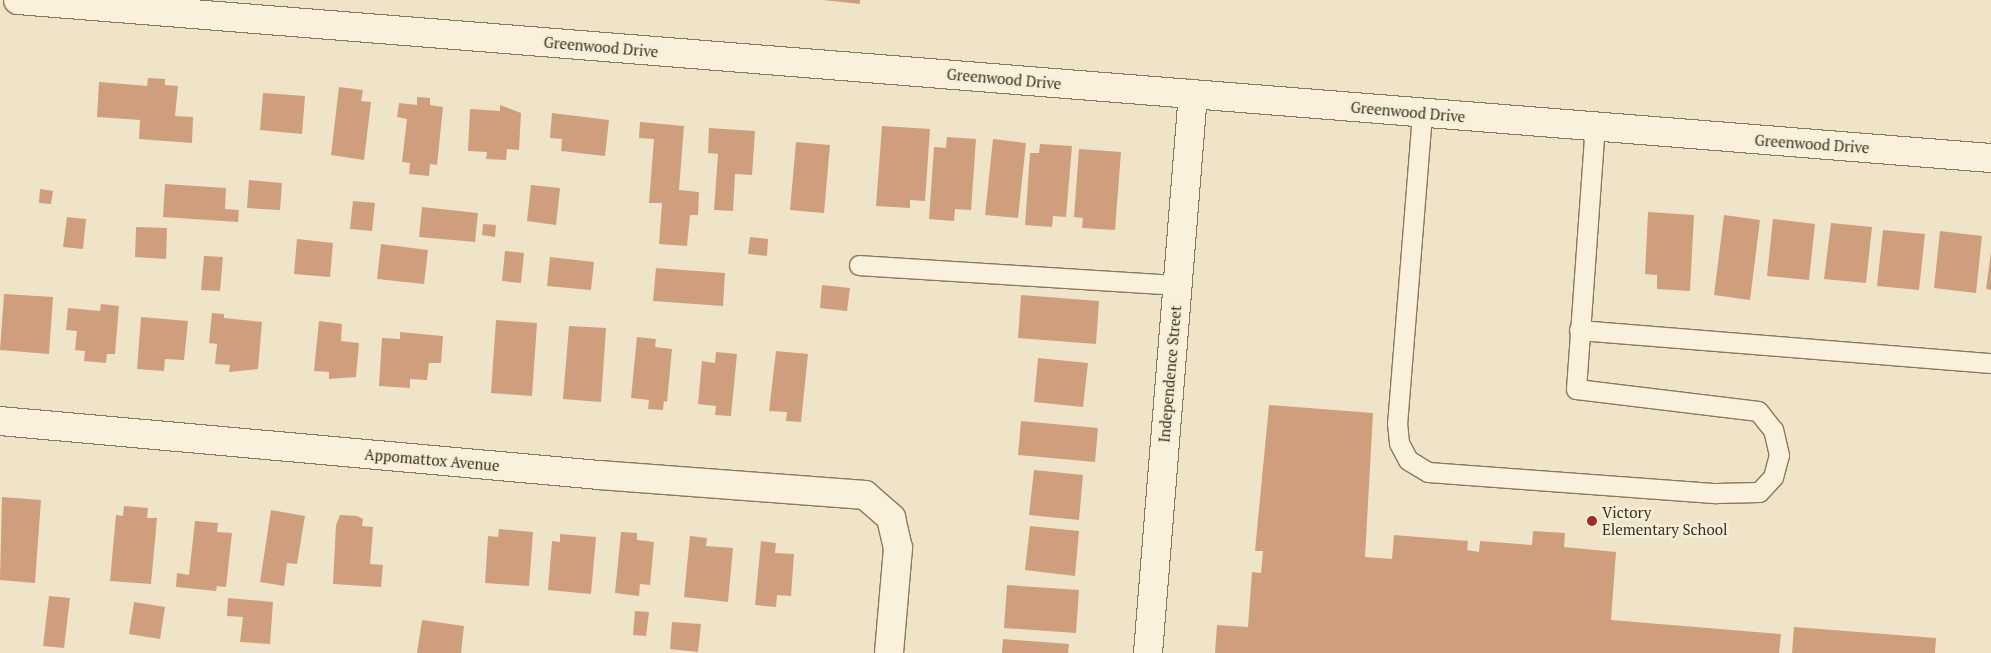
<!DOCTYPE html>
<html>
<head>
<meta charset="utf-8">
<style>
	body { margin:0 }
	#map { position:relative; width:1991px; height:653px; overflow:hidden; background:#f0e4c8; font-family:"PT Serif",serif }
	div>[style] { position:absolute }
	[style*='--x'] { left:calc(var(--x)*1px); top:calc(var(--y)*1px); width:calc(var(--w)*1px); rotate:calc(var(--a)*1deg) }
	.building>* { inset:0; background:#cf9f7d }
	.roads { filter:drop-shadow(1px 0 #8d765c) drop-shadow(-1px 0 #8d765c) drop-shadow(0 1px #8d765c) drop-shadow(0 -1px #8d765c) }
	.lane>* { height:19px; margin:-9.5px; padding:0 9.5px; transform-origin:9.5px; border-radius:9.5px; background:#faf1dc }
	.street>* { height:28px; margin:-14px; padding:0 14px; transform-origin:14px; border-radius:14px; background:#faf1dc }
	.secondary>* { height:28px; margin:-14px; padding:0 14px; transform-origin:14px; border-radius:14px; background:#faf1dc }
	.dots>* { width:14px; height:14px; translate:-50% -50%; box-sizing:border-box; border:2px solid #f7eed8; border-radius:50% }
	span { translate:-50% -50%; white-space:nowrap; text-align:center; line-height:1.15; -webkit-text-stroke:5px #f7eed8; paint-order:stroke }
	.street-label { font-size:15px; color:#3d2e20 }
	.poi-label { font-size:15px; color:#3d2e20 }
	.left { translate:0 -50%; text-align:left }
</style>
</head>
<body>
<div id="map">
	<div class="building">
		<i style="clip-path:polygon(823px 0,860px 0,860px 4px)"></i>
		<i style="clip-path:polygon(148px 78px,165px 79px,165px 85px,178px 86px,175px 116px,193px 117px,192px 143px,139px 139px,140px 120px,97px 117px,99px 82px,147px 86px)"></i>
		<i style="clip-path:polygon(339px 87px,363px 90px,361px 101px,371px 102px,364px 160px,331px 155px)"></i>
		<i style="clip-path:polygon(263px 93px,305px 96px,302px 134px,260px 130px)"></i>
		<i style="clip-path:polygon(417px 97px,430px 98px,430px 105px,443px 107px,437px 165px,430px 164px,429px 176px,409px 174px,410px 163px,402px 162px,407px 119px,397px 117px,399px 103px,417px 105px)"></i>
		<i style="clip-path:polygon(500px 105px,521px 113px,519px 150px,507px 149px,506px 160px,486px 159px,487px 152px,468px 151px,470px 109px,500px 111px)"></i>
		<i style="clip-path:polygon(552px 113px,609px 120px,605px 156px,561px 151px,562px 139px,550px 138px)"></i>
		<i style="clip-path:polygon(640px 122px,684px 126px,679px 190px,699px 192px,698px 215px,690px 215px,687px 246px,659px 244px,662px 203px,649px 203px,654px 139px,639px 138px)"></i>
		<i style="clip-path:polygon(882px 126px,930px 129px,925px 201px,910px 200px,910px 208px,876px 206px)"></i>
		<i style="clip-path:polygon(709px 128px,755px 131px,752px 175px,735px 174px,733px 211px,714px 210px,718px 154px,708px 153px)"></i>
		<i style="clip-path:polygon(947px 137px,976px 139px,971px 210px,955px 209px,954px 221px,929px 219px,934px 147px,946px 148px)"></i>
		<i style="clip-path:polygon(993px 139px,1026px 143px,1018px 218px,985px 215px)"></i>
		<i style="clip-path:polygon(796px 142px,830px 145px,824px 213px,790px 210px)"></i>
		<i style="clip-path:polygon(1040px 144px,1072px 146px,1066px 217px,1053px 216px,1052px 227px,1025px 225px,1030px 153px,1039px 153px)"></i>
		<i style="clip-path:polygon(1079px 149px,1121px 152px,1115px 230px,1082px 228px,1083px 218px,1074px 217px)"></i>
		<i style="clip-path:polygon(249px 180px,282px 183px,280px 210px,247px 208px)"></i>
		<i style="clip-path:polygon(165px 184px,226px 188px,225px 209px,239px 210px,238px 222px,163px 217px)"></i>
		<i style="clip-path:polygon(531px 185px,560px 188px,556px 225px,527px 221px)"></i>
		<i style="clip-path:polygon(40px 189px,53px 191px,51px 204px,39px 203px)"></i>
		<i style="clip-path:polygon(353px 201px,375px 203px,372px 231px,350px 229px)"></i>
		<i style="clip-path:polygon(422px 207px,478px 213px,475px 242px,419px 237px)"></i>
		<i style="clip-path:polygon(1648px 212px,1694px 215px,1690px 291px,1657px 289px,1657px 275px,1645px 274px)"></i>
		<i style="clip-path:polygon(1724px 215px,1760px 220px,1750px 300px,1714px 295px)"></i>
		<i style="clip-path:polygon(67px 217px,86px 219px,83px 249px,63px 247px)"></i>
		<i style="clip-path:polygon(1773px 219px,1815px 224px,1809px 280px,1767px 276px)"></i>
		<i style="clip-path:polygon(1831px 223px,1872px 227px,1866px 283px,1824px 279px)"></i>
		<i style="clip-path:polygon(483px 224px,496px 225px,495px 237px,482px 235px)"></i>
		<i style="clip-path:polygon(136px 227px,167px 228px,166px 259px,135px 257px)"></i>
		<i style="clip-path:polygon(1883px 230px,1925px 234px,1919px 290px,1877px 286px)"></i>
		<i style="clip-path:polygon(1940px 231px,1982px 236px,1976px 293px,1934px 288px)"></i>
		<i style="clip-path:polygon(750px 237px,768px 239px,767px 256px,748px 254px)"></i>
		<i style="clip-path:polygon(297px 239px,333px 243px,330px 277px,294px 274px)"></i>
		<i style="clip-path:polygon(381px 244px,428px 250px,424px 284px,377px 279px)"></i>
		<i style="clip-path:polygon(505px 251px,524px 253px,521px 283px,502px 281px)"></i>
		<i style="clip-path:polygon(1991px 252px,1991px 290px,1986px 289px)"></i>
		<i style="clip-path:polygon(204px 256px,223px 257px,220px 291px,201px 290px)"></i>
		<i style="clip-path:polygon(550px 257px,594px 262px,591px 290px,547px 286px)"></i>
		<i style="clip-path:polygon(656px 268px,725px 273px,723px 306px,653px 301px)"></i>
		<i style="clip-path:polygon(822px 285px,850px 288px,847px 311px,820px 308px)"></i>
		<i style="clip-path:polygon(4px 294px,53px 297px,49px 354px,0 350px)"></i>
		<i style="clip-path:polygon(1021px 295px,1099px 301px,1096px 344px,1018px 338px)"></i>
		<i style="clip-path:polygon(101px 304px,119px 306px,115px 354px,107px 354px,106px 363px,84px 361px,85px 351px,75px 350px,77px 331px,66px 330px,68px 308px,100px 311px)"></i>
		<i style="clip-path:polygon(212px 313px,224px 314px,224px 318px,262px 322px,258px 369px,229px 372px,230px 365px,215px 364px,217px 344px,209px 343px)"></i>
		<i style="clip-path:polygon(141px 317px,188px 321px,184px 360px,165px 359px,164px 371px,137px 369px)"></i>
		<i style="clip-path:polygon(496px 320px,537px 323px,532px 396px,491px 393px)"></i>
		<i style="clip-path:polygon(319px 321px,342px 324px,341px 341px,359px 343px,356px 377px,329px 379px,329px 372px,314px 371px)"></i>
		<i style="clip-path:polygon(569px 326px,606px 328px,601px 402px,563px 399px)"></i>
		<i style="clip-path:polygon(400px 332px,443px 336px,441px 363px,429px 363px,427px 380px,410px 379px,410px 388px,379px 386px,382px 338px,400px 339px)"></i>
		<i style="clip-path:polygon(637px 337px,656px 339px,655px 347px,672px 349px,667px 402px,664px 401px,663px 410px,648px 409px,649px 400px,631px 398px)"></i>
		<i style="clip-path:polygon(776px 351px,808px 354px,801px 422px,786px 421px,787px 412px,769px 411px)"></i>
		<i style="clip-path:polygon(716px 352px,737px 354px,731px 416px,715px 415px,716px 406px,698px 404px,702px 361px,715px 363px)"></i>
		<i style="clip-path:polygon(1038px 358px,1088px 363px,1083px 407px,1034px 402px)"></i>
		<i style="clip-path:polygon(1269px 405px,1373px 413px,1365px 557px,1392px 559px,1394px 535px,1468px 541px,1467px 550px,1479px 552px,1480px 541px,1532px 545px,1533px 531px,1565px 533px,1564px 547px,1616px 552px,1611px 620px,1781px 634px,1779px 653px,1215px 653px,1217px 625px,1248px 627px,1252px 572px,1261px 573px,1263px 551px,1255px 551px)"></i>
		<i style="clip-path:polygon(1021px 421px,1098px 428px,1095px 462px,1018px 455px)"></i>
		<i style="clip-path:polygon(1034px 470px,1083px 475px,1079px 520px,1029px 515px)"></i>
		<i style="clip-path:polygon(2px 497px,41px 500px,35px 583px,0 580px)"></i>
		<i style="clip-path:polygon(124px 506px,148px 508px,147px 518px,157px 518px,151px 584px,110px 581px,116px 515px,123px 516px)"></i>
		<i style="clip-path:polygon(271px 510px,305px 516px,297px 564px,287px 563px,284px 586px,260px 582px)"></i>
		<i style="clip-path:polygon(340px 515px,357px 516px,363px 519px,362px 526px,373px 527px,370px 564px,383px 565px,381px 587px,333px 584px,336px 525px)"></i>
		<i style="clip-path:polygon(195px 521px,218px 523px,217px 532px,232px 533px,226px 587px,217px 586px,216px 591px,176px 587px,177px 573px,189px 575px)"></i>
		<i style="clip-path:polygon(1030px 526px,1079px 531px,1075px 576px,1025px 570px)"></i>
		<i style="clip-path:polygon(499px 529px,533px 532px,529px 586px,485px 583px,488px 536px,498px 537px)"></i>
		<i style="clip-path:polygon(621px 532px,637px 533px,637px 540px,654px 542px,650px 585px,640px 584px,639px 596px,615px 593px)"></i>
		<i style="clip-path:polygon(560px 534px,596px 537px,591px 594px,548px 590px,552px 541px,560px 542px)"></i>
		<i style="clip-path:polygon(690px 536px,707px 538px,706px 546px,733px 548px,728px 602px,684px 597px)"></i>
		<i style="clip-path:polygon(761px 541px,776px 543px,775px 553px,794px 554px,791px 596px,777px 595px,776px 607px,755px 605px)"></i>
		<i style="clip-path:polygon(1007px 585px,1079px 590px,1076px 633px,1004px 628px)"></i>
		<i style="clip-path:polygon(49px 596px,70px 598px,64px 648px,43px 646px)"></i>
		<i style="clip-path:polygon(228px 598px,273px 602px,270px 644px,240px 642px,243px 617px,227px 616px)"></i>
		<i style="clip-path:polygon(134px 602px,165px 607px,160px 639px,129px 634px)"></i>
		<i style="clip-path:polygon(635px 611px,649px 612px,646px 636px,633px 635px)"></i>
		<i style="clip-path:polygon(422px 620px,464px 626px,461px 653px,417px 653px)"></i>
		<i style="clip-path:polygon(672px 622px,701px 624px,698px 652px,670px 649px)"></i>
		<i style="clip-path:polygon(1794px 627px,1936px 638px,1935px 653px,1792px 653px)"></i>
		<i style="clip-path:polygon(1003px 639px,1069px 644px,1068px 653px,1002px 653px)"></i>
	</div>
	<div class="roads">
		<div class="lane">
			<i style="--x:1422;--y:114;--w:310;--a:94.6"></i>
			<i style="--x:1397;--y:423;--w:20;--a:84"></i>
			<i style="--x:1399;--y:443;--w:19;--a:62"></i>
			<i style="--x:1408;--y:460;--w:23;--a:31"></i>
			<i style="--x:1428;--y:472;--w:289;--a:4.2"></i>
			<i style="--x:1716;--y:493;--w:43;--a:-1.3"></i>
			<i style="--x:1759;--y:492;--w:21;--a:-47"></i>
			<i style="--x:1773;--y:477;--w:23;--a:-75"></i>
			<i style="--x:1779;--y:455;--w:26;--a:-103"></i>
			<i style="--x:1773;--y:430;--w:24;--a:-128"></i>
			<i style="--x:1758;--y:411;--w:183;--a:-173.1"></i>
			<i style="--x:1576;--y:389;--w:263;--a:-85.9"></i>
			<i style="--x:859;--y:265;--w:319;--a:3.6"></i>
			<i style="--x:1579;--y:330;--w:413;--a:4.6"></i>
		</div>
		<div class="street">
			<i style="--x:0;--y:421;--w:601;--a:5.15"></i>
			<i style="--x:599;--y:475;--w:267;--a:4.3"></i>
			<i style="--x:865;--y:495;--w:35;--a:41"></i>
			<i style="--x:891;--y:518;--w:31;--a:77"></i>
			<i style="--x:898;--y:548;--w:105;--a:94.9"></i>
			<i style="--x:1148;--y:653;--w:561;--a:-85.4"></i>
		</div>
		<div class="secondary">
			<i style="--x:18;--y:0;--w:1979;--a:4.58"></i>
		</div>
	</div>
	<div class="dots">
		<i style="left:1592px;top:521px;background:#9e2a2b"></i>
	</div>
	<div class="street-label">
		<span style="left:601px;top:47px;rotate:5deg">Greenwood Drive</span>
		<span style="left:1004px;top:79px;rotate:5deg">Greenwood Drive</span>
		<span style="left:1408px;top:112px;rotate:5deg">Greenwood Drive</span>
		<span style="left:1812px;top:144px;rotate:4deg">Greenwood Drive</span>
		<span style="left:1170px;top:374px;rotate:-85deg">Independence Street</span>
		<span style="left:432px;top:460px;rotate:5deg">Appomattox Avenue</span>
	</div>
	<div class="poi-label">
		<span class="left" style="left:1602px;top:521px">Victory<br>Elementary School</span>
	</div>
</div>
</body>
</html>
